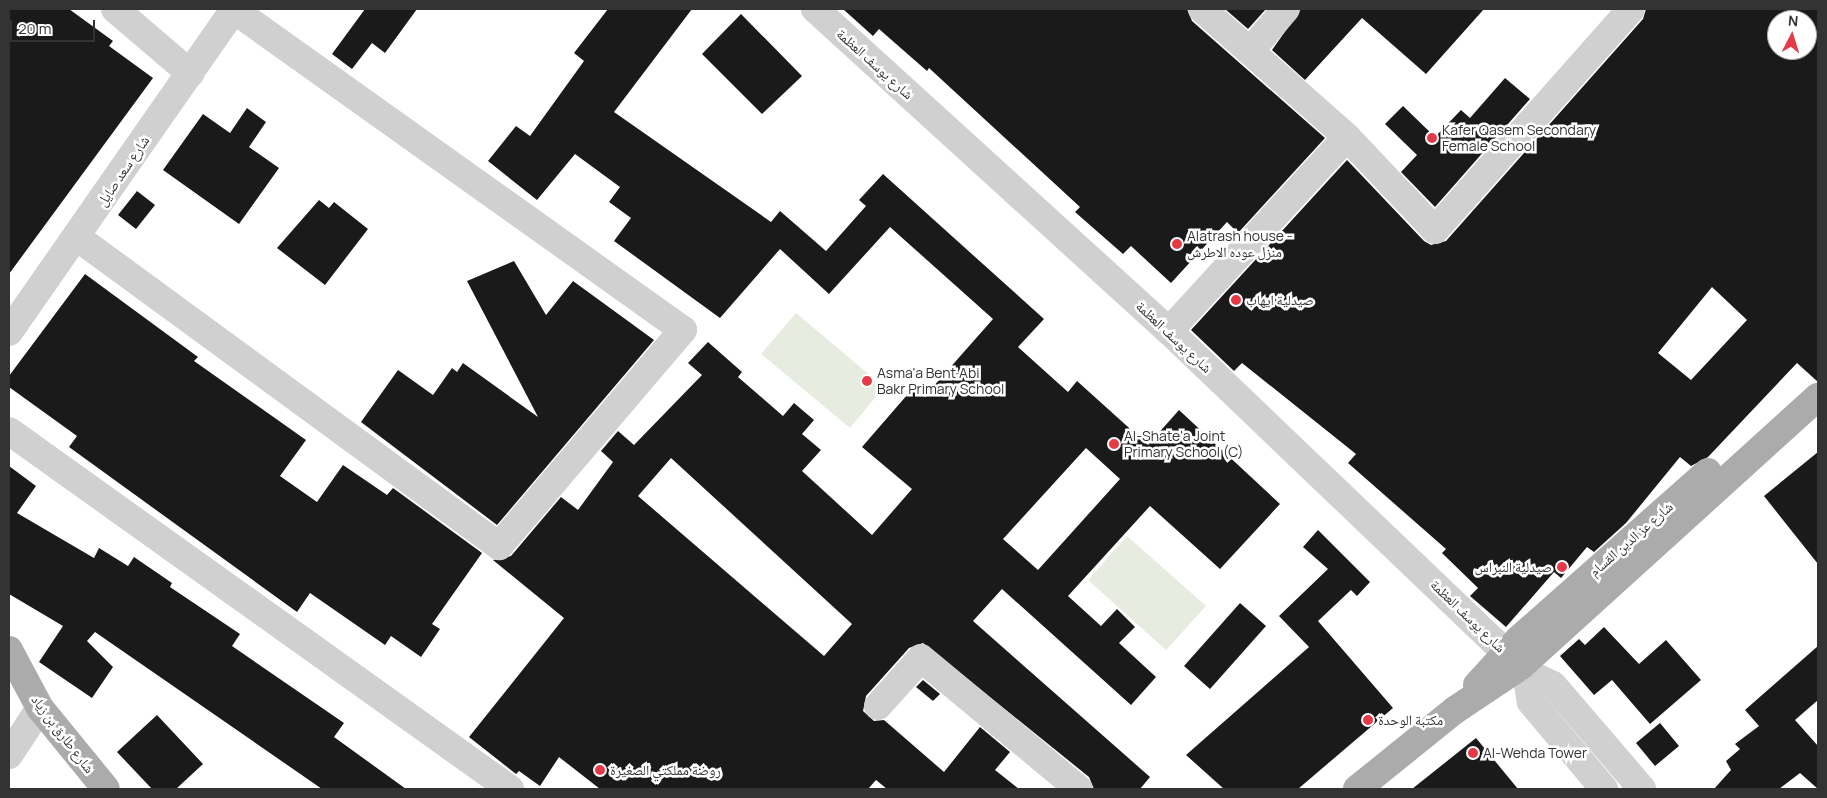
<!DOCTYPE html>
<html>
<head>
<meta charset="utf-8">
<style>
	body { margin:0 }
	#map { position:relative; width:1827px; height:798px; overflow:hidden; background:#fff; font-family:Manrope,"Noto Naskh Arabic",sans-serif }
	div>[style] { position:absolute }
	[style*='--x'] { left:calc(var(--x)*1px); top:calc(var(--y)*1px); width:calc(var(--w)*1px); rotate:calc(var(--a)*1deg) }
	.green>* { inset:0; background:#e6ecdf }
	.building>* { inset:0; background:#1a1a1a }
	.minor>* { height:28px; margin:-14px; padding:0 14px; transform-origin:14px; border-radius:14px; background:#d0d0d0 }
	.major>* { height:28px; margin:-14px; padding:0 14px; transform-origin:14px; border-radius:14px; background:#ababab }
	.dots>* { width:14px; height:14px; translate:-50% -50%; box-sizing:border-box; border:2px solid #fff; border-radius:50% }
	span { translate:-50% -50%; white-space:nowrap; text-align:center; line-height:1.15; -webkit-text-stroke:5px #fff; paint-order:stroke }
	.street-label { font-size:14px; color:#333 }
	.poi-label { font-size:14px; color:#333 }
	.left { translate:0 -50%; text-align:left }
	.right { translate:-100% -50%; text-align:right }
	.frame { position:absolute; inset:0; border:10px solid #333; pointer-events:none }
	.north { position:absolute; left:1767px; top:10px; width:50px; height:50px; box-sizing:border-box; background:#fff; border:1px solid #adadad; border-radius:50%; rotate:5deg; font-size:14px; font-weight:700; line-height:20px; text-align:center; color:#333 }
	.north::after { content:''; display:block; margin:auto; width:18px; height:22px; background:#e63946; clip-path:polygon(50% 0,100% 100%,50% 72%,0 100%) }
	.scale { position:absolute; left:10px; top:20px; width:85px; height:22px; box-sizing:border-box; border:2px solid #333; border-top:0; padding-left:6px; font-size:15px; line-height:18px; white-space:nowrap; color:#333; -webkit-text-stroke:4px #fff; paint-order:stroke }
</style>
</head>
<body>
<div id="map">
	<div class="green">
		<i style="clip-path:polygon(796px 313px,884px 387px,850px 428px,761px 354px)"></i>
		<i style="clip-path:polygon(1127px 536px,1206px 606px,1166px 650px,1088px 580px)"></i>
	</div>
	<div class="building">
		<i style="clip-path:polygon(9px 9px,69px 9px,113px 41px,109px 46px,153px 78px,9px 274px)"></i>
		<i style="clip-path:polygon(365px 9px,417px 9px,385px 53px,372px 43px,352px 69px,332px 54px)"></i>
		<i style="clip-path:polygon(evenodd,608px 9px,692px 9px,614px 112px,771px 222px,780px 211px,826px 251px,866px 206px,859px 200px,883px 174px,1044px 319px,1018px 347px,1068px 392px,1077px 381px,1148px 445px,1179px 410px,1280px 504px,1220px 569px,1150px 506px,1068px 596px,1101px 626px,1117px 609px,1135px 627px,1119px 643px,1156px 677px,1131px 705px,1002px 589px,973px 621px,1150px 777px,1140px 789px,1094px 789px,1089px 777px,923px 643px,909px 648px,866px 696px,863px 711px,874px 721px,884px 720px,944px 772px,980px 727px,1010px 752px,995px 770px,1019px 789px,887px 789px,876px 780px,868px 789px,600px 789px,559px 757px,540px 786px,519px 771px,516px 774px,469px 737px,564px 618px,493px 560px,511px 556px,561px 497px,578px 510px,613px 462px,601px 451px,618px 431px,634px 445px,702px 375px,688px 363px,708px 342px,742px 372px,738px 377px,783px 416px,794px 403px,814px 420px,802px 434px,821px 450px,802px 471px,872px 535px,912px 489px,862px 447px,914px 387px,925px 396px,993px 319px,890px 227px,829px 294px,780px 249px,720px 318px,614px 241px,631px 218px,609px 202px,620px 187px,575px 154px,537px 200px,488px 161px,516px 126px,530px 136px,584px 61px,574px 53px,608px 9px,1086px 448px,1120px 479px,1038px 570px,1003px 539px,1086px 448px,608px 9px,671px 458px,852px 624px,824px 656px,638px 496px,671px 458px)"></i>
		<i style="clip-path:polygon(843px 9px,1187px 9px,1192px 21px,1325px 138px,1238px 233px,1227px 222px,1171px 283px,1131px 246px,1123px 254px,1075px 212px,1080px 207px,929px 68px,927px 71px,879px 29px,873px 36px)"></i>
		<i style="clip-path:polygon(1225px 9px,1266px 9px,1248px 29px)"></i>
		<i style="clip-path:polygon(1301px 9px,1484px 9px,1426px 74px,1362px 18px,1305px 80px,1272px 50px)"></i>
		<i style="clip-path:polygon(evenodd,1646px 9px,1818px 9px,1818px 382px,1797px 363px,1708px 457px,1691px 466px,1680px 457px,1626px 523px,1594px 552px,1587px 547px,1561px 578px,1554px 572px,1506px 627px,1470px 596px,1478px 588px,1442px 553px,1446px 549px,1348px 463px,1356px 454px,1242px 363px,1234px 371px,1191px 330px,1347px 160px,1424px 241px,1431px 245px,1446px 241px,1643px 19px,1646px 9px,1777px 20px,1807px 20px,1807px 50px,1777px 50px,1777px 20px,1646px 9px,1712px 287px,1747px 320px,1691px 380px,1658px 353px,1712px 287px)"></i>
		<i style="clip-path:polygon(741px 14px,802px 76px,762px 114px,702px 54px)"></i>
		<i style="clip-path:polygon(1505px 78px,1530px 99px,1435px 207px,1401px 172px,1417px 155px,1385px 124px,1403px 106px,1435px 137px,1461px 110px,1470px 118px)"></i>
		<i style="clip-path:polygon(247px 108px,266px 122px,249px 147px,279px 168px,239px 224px,163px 170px,203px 114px,230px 133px)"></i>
		<i style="clip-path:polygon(137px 191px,155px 205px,136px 229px,118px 215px)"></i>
		<i style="clip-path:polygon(319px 200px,329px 208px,334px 202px,368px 229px,325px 285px,277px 248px)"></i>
		<i style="clip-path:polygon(514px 261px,546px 315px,573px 281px,654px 340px,497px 525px,361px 422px,398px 370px,433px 395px,452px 368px,457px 372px,463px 363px,538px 417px,467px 281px)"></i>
		<i style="clip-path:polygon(85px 274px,198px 357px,194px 361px,306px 440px,280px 476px,317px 502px,343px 465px,387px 495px,393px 488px,482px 553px,432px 624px,440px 629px,421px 657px,391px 636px,385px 645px,310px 593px,297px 612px,69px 447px,77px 436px,9px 387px,9px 376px)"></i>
		<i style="clip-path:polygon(1818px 452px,1818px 564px,1764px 496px)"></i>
		<i style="clip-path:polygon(9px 466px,36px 486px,17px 513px,94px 558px,99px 548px,128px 566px,134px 557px,172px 583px,170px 587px,240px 634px,232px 646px,344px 723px,334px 737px,406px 789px,322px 789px,95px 632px,87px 641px,113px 667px,92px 698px,39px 662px,63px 626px,9px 594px)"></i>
		<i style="clip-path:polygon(1318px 530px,1370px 582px,1357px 596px,1351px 590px,1318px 621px,1393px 708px,1298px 789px,1224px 789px,1186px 755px,1309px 647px,1279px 616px,1328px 569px,1303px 547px)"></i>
		<i style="clip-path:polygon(1240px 603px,1266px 626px,1210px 689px,1184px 666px)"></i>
		<i style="clip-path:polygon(1604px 627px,1639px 664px,1666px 640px,1701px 680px,1650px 724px,1612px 680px,1594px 695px,1560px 656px,1579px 639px,1585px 645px)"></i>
		<i style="clip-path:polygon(1818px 646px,1818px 700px,1795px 720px,1818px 746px,1818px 789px,1800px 773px,1779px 789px,1714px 789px,1731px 770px,1726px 761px,1740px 749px,1735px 744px,1759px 726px,1745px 710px)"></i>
		<i style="clip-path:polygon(923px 680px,940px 694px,933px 701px,916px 687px)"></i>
		<i style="clip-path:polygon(157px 715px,203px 764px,176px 789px,152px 789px,117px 752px)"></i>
		<i style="clip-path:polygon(1660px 723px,1679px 746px,1655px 766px,1636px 743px)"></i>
		<i style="clip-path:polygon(1476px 738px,1518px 789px,1412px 789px)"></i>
	</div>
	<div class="minor">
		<i style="--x:115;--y:9;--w:99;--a:40.5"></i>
		<i style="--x:815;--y:9;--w:479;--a:42.3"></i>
		<i style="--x:1169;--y:331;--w:494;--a:43.7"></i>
		<i style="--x:1526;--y:672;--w:30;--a:26"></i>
		<i style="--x:1553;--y:685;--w:137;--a:49.4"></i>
		<i style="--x:1202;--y:9;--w:193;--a:41.4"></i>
		<i style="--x:1347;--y:137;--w:128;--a:46.6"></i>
		<i style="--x:1435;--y:230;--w:295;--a:-48.4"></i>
		<i style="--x:1250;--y:51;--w:55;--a:-49.4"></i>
		<i style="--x:78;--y:238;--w:522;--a:36.19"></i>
		<i style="--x:499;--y:546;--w:284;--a:-49.6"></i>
		<i style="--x:683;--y:330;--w:551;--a:-144.52"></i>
		<i style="--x:1169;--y:331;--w:263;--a:-47.5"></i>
		<i style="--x:9;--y:332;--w:394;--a:-55.1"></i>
		<i style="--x:9;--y:431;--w:616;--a:35.55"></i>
		<i style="--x:1526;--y:672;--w:30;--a:81"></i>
		<i style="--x:1531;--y:702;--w:114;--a:50"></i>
		<i style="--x:878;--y:706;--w:64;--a:-48.1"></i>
		<i style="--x:921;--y:658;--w:205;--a:39.7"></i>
		<i style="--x:9;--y:755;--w:56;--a:-56.6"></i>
	</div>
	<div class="major">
		<i style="--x:9;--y:650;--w:66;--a:61.9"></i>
		<i style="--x:40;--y:708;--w:104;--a:50.8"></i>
		<i style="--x:1477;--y:685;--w:62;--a:-47.6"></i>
		<i style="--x:1519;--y:639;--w:252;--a:-41.5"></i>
		<i style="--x:1357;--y:789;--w:126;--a:-38.9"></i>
		<i style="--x:1455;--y:710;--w:79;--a:-33.7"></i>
		<i style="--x:1521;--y:666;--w:401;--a:-42.2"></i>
	</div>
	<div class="dots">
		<i style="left:1432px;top:138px;background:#e63946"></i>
		<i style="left:1177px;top:244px;background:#e63946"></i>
		<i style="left:1236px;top:300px;background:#e63946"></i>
		<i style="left:867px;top:381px;background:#e63946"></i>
		<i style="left:1114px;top:444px;background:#e63946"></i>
		<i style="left:1562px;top:567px;background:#e63946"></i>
		<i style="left:1368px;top:720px;background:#e63946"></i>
		<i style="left:1473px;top:753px;background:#e63946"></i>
		<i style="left:600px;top:770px;background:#e63946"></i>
	</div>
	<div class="street-label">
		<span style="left:875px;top:64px;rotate:42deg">شارع يوسف العظمة</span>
		<span style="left:123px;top:171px;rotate:-56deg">شارع سعد صايل</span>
		<span style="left:1174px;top:337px;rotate:43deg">شارع يوسف العظمة</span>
		<span style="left:1631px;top:539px;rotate:-41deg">شارع عز الدين القسام</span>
		<span style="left:1468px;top:616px;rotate:44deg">شارع يوسف العظمة</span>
		<span style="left:63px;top:734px;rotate:53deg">شارع طارق بن زياد</span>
	</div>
	<div class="poi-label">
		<span class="left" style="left:1442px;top:138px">Kafer Qasem Secondary<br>Female School</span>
		<span class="left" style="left:1187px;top:244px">Alatrash house -<br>منزل عوده الاطرش</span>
		<span class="left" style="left:1246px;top:300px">صيدلية ايهاب</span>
		<span class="left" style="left:877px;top:381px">Asma'a Bent Abi<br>Bakr Primary School</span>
		<span class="left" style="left:1124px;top:444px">Al-Shate'a Joint<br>Primary School (C)</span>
		<span class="right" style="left:1552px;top:567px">صيدلية النبراس</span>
		<span class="left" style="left:1378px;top:720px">مكتبة الوحدة</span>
		<span class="left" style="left:1483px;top:753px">Al-Wehda Tower</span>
		<span class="left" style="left:610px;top:770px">روضة مملكتي الصغيرة</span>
	</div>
	<div class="frame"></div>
	<div class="north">N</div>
	<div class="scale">20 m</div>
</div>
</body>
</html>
